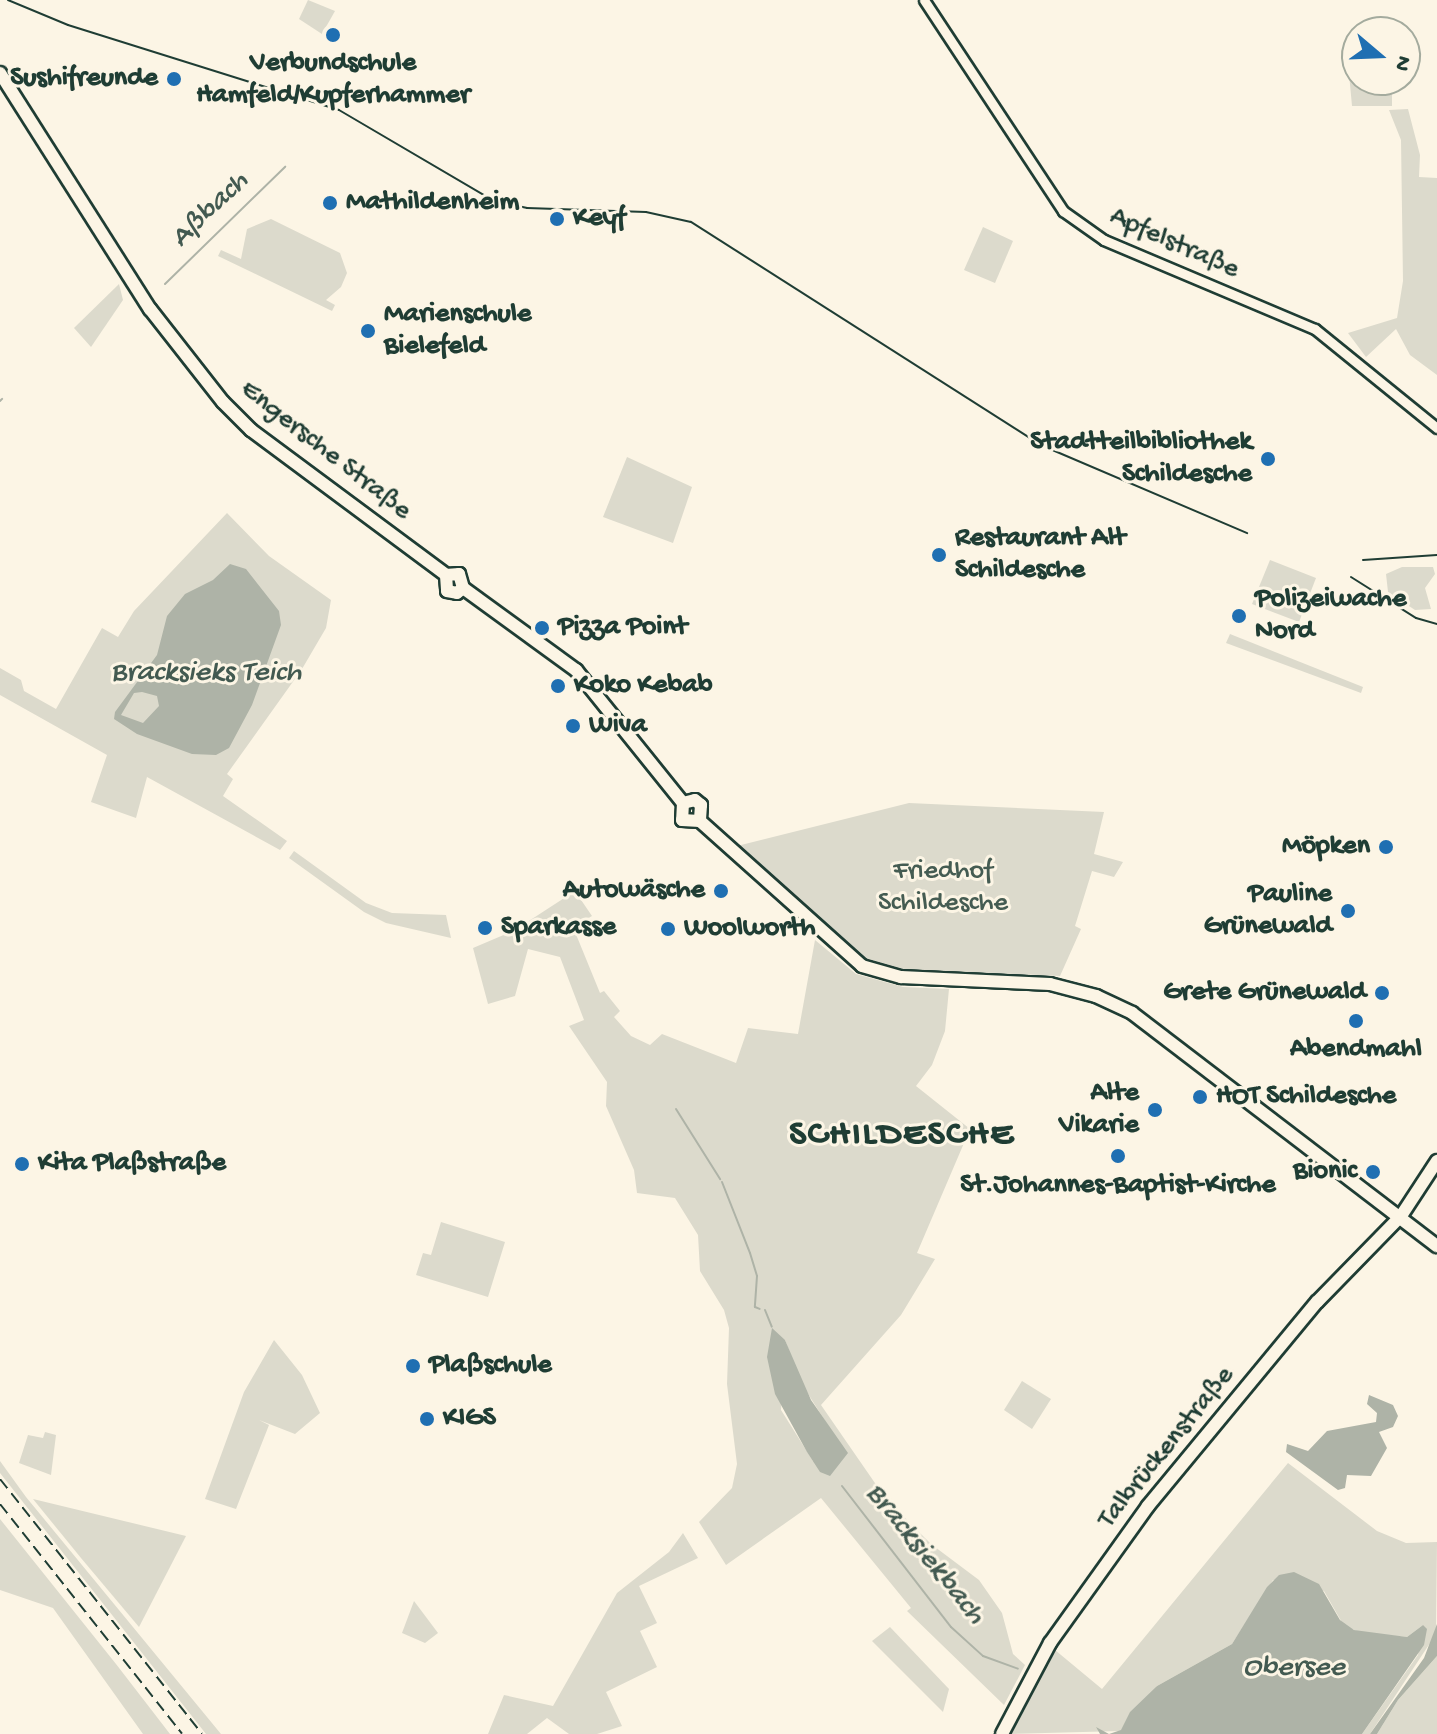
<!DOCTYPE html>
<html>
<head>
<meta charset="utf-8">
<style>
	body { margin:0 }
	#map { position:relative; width:1437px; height:1734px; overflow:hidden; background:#fcf5e5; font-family:"Gochi Hand",sans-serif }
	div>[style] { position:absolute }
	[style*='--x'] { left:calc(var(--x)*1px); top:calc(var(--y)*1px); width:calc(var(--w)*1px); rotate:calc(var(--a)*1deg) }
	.green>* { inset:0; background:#dcdacc }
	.water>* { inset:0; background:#aeb3a7 }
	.stream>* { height:2px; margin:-1px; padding:0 1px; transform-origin:1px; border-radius:1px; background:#aeb3a7 }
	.roads { filter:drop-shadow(2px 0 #1f3d34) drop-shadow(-2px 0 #1f3d34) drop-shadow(0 2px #1f3d34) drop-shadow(0 -2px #1f3d34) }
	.minor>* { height:9px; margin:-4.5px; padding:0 4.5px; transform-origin:4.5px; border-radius:4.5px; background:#fcf5e5 }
	.major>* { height:12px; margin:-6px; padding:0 6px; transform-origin:6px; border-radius:6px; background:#fcf5e5 }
	.tram>* { height:2px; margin:-1px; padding:0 1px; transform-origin:1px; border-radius:1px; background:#1f3d34 }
	.rail>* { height:2px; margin-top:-1px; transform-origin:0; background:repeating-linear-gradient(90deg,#1f3d34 0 12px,transparent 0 18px) }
	.dots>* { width:22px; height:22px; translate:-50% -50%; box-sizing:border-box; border:4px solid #fcf5e5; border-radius:50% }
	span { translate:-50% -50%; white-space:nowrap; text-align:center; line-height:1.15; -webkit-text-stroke:6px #fcf5e5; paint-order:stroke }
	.poi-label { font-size:28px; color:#1f3d34; font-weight:700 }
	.right { translate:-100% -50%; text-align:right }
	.left { translate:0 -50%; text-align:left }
	.street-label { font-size:28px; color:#1f3d34 }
	.park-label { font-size:28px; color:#455c52 }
	.water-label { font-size:30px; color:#435a51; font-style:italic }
	.district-label { font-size:36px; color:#1f3d34; font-weight:700; letter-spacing:2px }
	.north { position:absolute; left:1341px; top:16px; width:80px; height:80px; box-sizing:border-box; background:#fcf5e5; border:2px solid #a4ab9e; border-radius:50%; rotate:109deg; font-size:22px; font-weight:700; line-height:32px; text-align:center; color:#1f3d34 }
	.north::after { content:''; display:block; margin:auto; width:28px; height:36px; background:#1f6fb2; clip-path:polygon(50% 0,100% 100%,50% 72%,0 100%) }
</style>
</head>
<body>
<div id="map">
	<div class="green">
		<i style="clip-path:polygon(308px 0,335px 11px,322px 34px,299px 19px)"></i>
		<i style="clip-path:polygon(1357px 51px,1357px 80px,1392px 80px,1392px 106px,1352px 106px,1347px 52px)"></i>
		<i style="clip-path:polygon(1408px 109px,1420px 155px,1419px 177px,1437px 178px,1437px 375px,1410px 355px,1396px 329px,1366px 357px,1348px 333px,1397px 318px,1403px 281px,1401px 140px,1389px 110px)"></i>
		<i style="clip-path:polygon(271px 219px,340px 253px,347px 273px,341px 287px,326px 300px,335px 305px,332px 311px,218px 256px,221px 250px,241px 259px,247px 229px)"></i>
		<i style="clip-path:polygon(983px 227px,1013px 241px,995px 283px,964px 270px)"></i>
		<i style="clip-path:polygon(119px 284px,123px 300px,91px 347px,74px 328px)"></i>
		<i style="clip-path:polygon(627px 457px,692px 487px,673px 543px,603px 517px)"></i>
		<i style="clip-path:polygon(227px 513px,269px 556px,331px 600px,326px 628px,302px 669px,227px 774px,233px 779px,223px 796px,287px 841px,280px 850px,147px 777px,136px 818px,91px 802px,107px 755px,0 695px,0 668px,21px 680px,24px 691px,56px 709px,102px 628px,118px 637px,134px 611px)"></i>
		<i style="clip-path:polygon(1270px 560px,1316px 578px,1299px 622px,1252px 604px)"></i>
		<i style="clip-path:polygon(1402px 567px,1433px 567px,1435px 574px,1425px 588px,1431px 609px,1415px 610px,1388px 592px,1386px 574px)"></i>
		<i style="clip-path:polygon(1230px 634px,1363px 687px,1361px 693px,1226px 643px)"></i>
		<i style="clip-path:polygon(909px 803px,1104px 812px,1094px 854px,1123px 862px,1114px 877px,1092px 871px,1075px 926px,1081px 929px,1060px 976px,901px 969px,868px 959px,737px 846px)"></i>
		<i style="clip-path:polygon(294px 851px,366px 903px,392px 913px,446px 915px,451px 938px,386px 923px,364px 912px,289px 858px)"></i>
		<i style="clip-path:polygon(evenodd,575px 891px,592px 916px,573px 927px,600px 993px,604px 991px,620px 1011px,614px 1017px,631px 1036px,650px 1045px,662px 1034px,736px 1063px,748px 1028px,798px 1034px,815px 940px,856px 974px,903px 987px,949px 989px,945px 1031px,932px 1065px,916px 1086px,970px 1129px,917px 1253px,935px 1259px,901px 1315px,821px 1405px,886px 1499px,931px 1544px,979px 1580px,1002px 1613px,1013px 1654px,1025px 1665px,1004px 1705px,907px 1611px,911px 1608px,821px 1498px,726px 1565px,699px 1522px,732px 1488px,737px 1464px,727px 1384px,729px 1328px,724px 1310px,700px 1271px,698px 1235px,675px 1198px,637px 1193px,634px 1170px,606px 1106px,607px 1082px,569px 1026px,584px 1020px,560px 957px,528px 949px,515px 996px,488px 1004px,473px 948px,515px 930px,575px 891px,785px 1340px,803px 1386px,836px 1438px,813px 1461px,781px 1410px,785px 1340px)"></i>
		<i style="clip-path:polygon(441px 1222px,505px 1242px,488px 1297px,416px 1275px,423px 1253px,431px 1255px)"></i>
		<i style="clip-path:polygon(274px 1340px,302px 1375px,320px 1413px,295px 1434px,259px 1420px,269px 1425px,236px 1509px,205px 1499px,244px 1392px)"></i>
		<i style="clip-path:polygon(1022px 1381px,1051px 1399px,1032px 1429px,1004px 1410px)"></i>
		<i style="clip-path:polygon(45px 1432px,56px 1435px,51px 1475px,19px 1463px,28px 1435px,43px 1438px)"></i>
		<i style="clip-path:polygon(0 1461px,26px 1497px,221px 1734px,206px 1734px,0 1473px)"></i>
		<i style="clip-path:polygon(1288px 1463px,1377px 1531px,1406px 1543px,1437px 1542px,1436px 1634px,1370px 1734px,1362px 1734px,1418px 1655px,1423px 1625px,1407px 1637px,1362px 1633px,1344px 1626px,1324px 1591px,1273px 1580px,1232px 1644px,1157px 1686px,1121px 1731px,1011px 1734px,1055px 1650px,1102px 1689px)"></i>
		<i style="clip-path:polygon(33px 1499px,186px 1536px,139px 1627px,81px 1558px)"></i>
		<i style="clip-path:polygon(0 1519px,116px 1664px,170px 1734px,143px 1734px,53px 1608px,0 1590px)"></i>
		<i style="clip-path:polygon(683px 1533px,698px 1558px,639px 1586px,657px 1623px,640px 1631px,657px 1667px,606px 1692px,622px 1726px,597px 1734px,569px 1734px,547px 1718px,527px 1734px,488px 1734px,504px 1695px,553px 1706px,617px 1593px,669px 1552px)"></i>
		<i style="clip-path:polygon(414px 1601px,438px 1633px,425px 1643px,402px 1633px)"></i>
		<i style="clip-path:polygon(890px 1627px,949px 1689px,943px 1712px,872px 1641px)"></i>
		<i style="clip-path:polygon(1437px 1656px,1437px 1734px,1377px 1734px,1398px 1700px)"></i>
	</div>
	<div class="water">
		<i style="clip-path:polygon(evenodd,230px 564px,246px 569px,279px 611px,281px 625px,252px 705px,229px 748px,216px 755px,192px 754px,137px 734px,114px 719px,115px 712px,157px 655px,167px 616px,185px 594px,213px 580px,230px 564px,142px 692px,157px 696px,159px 706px,143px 723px,121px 715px,134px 693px,142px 692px)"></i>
		<i style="clip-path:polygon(772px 1328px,785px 1340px,811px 1400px,848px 1453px,830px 1476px,820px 1472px,807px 1452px,775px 1394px,767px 1357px)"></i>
		<i style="clip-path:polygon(1369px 1395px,1393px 1405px,1398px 1416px,1393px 1427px,1379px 1432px,1387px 1448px,1371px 1476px,1347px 1475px,1345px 1488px,1338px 1490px,1286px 1452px,1287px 1444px,1308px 1451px,1327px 1431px,1376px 1422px,1377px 1413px,1367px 1404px)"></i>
		<i style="clip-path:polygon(1294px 1572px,1319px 1584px,1340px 1620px,1354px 1630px,1407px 1637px,1423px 1625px,1427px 1629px,1424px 1645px,1362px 1734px,1100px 1734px,1096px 1727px,1109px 1734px,1121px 1730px,1130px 1712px,1157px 1686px,1232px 1644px,1267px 1587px,1279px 1575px)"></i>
		<i style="clip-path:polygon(1437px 1624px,1437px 1656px,1398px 1700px,1377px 1734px,1370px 1734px,1424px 1658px)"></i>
	</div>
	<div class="stream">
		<i style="--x:165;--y:284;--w:168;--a:-44.3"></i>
		<i style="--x:0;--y:401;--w:3;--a:-45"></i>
		<i style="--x:676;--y:1109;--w:83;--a:57.8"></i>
		<i style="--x:722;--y:1182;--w:76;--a:68.5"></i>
		<i style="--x:750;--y:1253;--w:24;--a:73"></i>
		<i style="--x:757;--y:1276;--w:31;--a:94"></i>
		<i style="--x:755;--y:1307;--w:5;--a:22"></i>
		<i style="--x:765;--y:1310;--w:18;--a:68"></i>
		<i style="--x:842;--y:1486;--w:178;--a:52.3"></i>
		<i style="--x:951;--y:1627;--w:43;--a:42.2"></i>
		<i style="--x:983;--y:1656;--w:37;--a:20"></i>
	</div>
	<div class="roads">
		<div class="minor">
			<i style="--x:924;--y:0;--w:253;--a:56.6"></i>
			<i style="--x:1063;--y:211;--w:50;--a:35.3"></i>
			<i style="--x:1104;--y:240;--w:229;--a:22.9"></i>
			<i style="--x:1315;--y:329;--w:157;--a:39.1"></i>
		</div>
		<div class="major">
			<i style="--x:0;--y:73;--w:280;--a:57.6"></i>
			<i style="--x:150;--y:309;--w:118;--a:51.9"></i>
			<i style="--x:223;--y:402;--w:40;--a:45"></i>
			<i style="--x:251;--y:430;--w:243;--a:36.6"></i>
			<i style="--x:446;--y:575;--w:16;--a:86"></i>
			<i style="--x:447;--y:591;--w:10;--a:11"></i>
			<i style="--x:457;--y:593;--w:8;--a:-40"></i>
			<i style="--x:446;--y:575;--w:13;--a:-4"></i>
			<i style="--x:459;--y:574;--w:15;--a:74"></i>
			<i style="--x:463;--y:588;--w:140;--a:36"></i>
			<i style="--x:576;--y:670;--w:171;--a:51.2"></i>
			<i style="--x:683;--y:803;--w:17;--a:93"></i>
			<i style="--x:682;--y:820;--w:18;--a:3"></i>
			<i style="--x:683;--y:803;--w:12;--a:-14"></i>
			<i style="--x:695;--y:800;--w:8;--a:40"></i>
			<i style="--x:701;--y:805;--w:16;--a:94"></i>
			<i style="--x:700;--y:821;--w:217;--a:41.8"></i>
			<i style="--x:862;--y:966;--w:41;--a:15.8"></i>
			<i style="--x:901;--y:977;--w:149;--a:2.7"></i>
			<i style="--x:1050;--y:984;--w:48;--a:14.6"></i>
			<i style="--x:1096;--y:996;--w:40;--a:25"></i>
			<i style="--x:1132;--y:1013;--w:384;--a:37.4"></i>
			<i style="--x:1002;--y:1734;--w:103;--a:-62.2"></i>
			<i style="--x:1050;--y:1643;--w:168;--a:-54.4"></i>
			<i style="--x:1148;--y:1506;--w:265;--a:-50.4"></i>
			<i style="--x:1317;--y:1302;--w:120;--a:-45.7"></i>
			<i style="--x:1401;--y:1216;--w:66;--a:-56.8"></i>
		</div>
	</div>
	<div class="tram">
		<i style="--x:8;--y:0;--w:65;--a:22.6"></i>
		<i style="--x:68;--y:25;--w:284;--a:17.4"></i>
		<i style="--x:339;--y:110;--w:180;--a:30.4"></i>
		<i style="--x:494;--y:201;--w:34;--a:12"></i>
		<i style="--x:527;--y:208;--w:119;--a:1.9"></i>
		<i style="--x:646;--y:212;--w:46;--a:12.5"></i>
		<i style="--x:691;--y:222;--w:417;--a:32.5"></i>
		<i style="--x:1043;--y:446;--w:222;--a:23.1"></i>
		<i style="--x:1363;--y:560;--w:74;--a:-3.9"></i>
		<i style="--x:1351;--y:577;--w:77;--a:32.2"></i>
		<i style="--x:1416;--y:618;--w:22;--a:16"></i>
	</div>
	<div class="rail">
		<i style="--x:0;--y:1479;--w:325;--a:51.6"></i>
		<i style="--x:0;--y:1504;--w:293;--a:51.6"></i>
	</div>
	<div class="dots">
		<i style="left:333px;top:35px;background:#1f6fb2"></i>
		<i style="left:174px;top:79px;background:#1f6fb2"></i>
		<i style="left:330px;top:203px;background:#1f6fb2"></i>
		<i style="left:557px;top:219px;background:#1f6fb2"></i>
		<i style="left:368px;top:331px;background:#1f6fb2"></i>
		<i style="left:1268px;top:459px;background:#1f6fb2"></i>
		<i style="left:939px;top:555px;background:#1f6fb2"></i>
		<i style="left:1239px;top:616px;background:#1f6fb2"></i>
		<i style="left:542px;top:628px;background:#1f6fb2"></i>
		<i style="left:558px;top:686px;background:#1f6fb2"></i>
		<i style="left:573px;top:726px;background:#1f6fb2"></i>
		<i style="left:1386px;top:847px;background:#1f6fb2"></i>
		<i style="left:721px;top:891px;background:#1f6fb2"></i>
		<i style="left:1348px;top:911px;background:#1f6fb2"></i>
		<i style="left:485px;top:928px;background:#1f6fb2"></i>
		<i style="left:668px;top:929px;background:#1f6fb2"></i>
		<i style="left:1382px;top:993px;background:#1f6fb2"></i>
		<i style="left:1356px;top:1021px;background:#1f6fb2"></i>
		<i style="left:1200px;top:1097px;background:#1f6fb2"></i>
		<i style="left:1155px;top:1110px;background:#1f6fb2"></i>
		<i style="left:1118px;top:1156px;background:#1f6fb2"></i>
		<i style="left:22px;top:1164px;background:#1f6fb2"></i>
		<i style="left:1373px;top:1172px;background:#1f6fb2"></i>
		<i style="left:413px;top:1366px;background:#1f6fb2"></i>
		<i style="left:427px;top:1419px;background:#1f6fb2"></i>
	</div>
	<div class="poi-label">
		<span style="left:333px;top:80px">Verbundschule<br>Hamfeld/Kupferhammer</span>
		<span class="right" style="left:158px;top:79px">Sushifreunde</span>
		<span class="left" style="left:346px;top:203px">Mathildenheim</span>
		<span class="left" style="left:573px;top:219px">Keyf</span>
		<span class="left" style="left:384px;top:331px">Marienschule<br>Bielefeld</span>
		<span class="right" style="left:1252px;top:459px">Stadtteilbibliothek<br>Schildesche</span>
		<span class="left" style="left:955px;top:555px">Restaurant Alt<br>Schildesche</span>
		<span class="left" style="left:1255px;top:616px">Polizeiwache<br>Nord</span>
		<span class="left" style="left:558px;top:628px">Pizza Point</span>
		<span class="left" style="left:574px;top:686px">Koko Kebab</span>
		<span class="left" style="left:589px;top:726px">Wiva</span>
		<span class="right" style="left:1370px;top:847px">Möpken</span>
		<span class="right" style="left:705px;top:891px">Autowäsche</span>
		<span class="right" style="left:1332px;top:911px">Pauline<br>Grünewald</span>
		<span class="left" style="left:501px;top:928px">Sparkasse</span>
		<span class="left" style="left:684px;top:929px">Woolworth</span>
		<span class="right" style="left:1366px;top:993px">Grete Grünewald</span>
		<span style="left:1356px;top:1050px">Abendmahl</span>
		<span class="right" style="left:1139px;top:1110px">Alte<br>Vikarie</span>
		<span class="left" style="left:1216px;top:1097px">HOT Schildesche</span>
		<span class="left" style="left:38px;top:1164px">Kita Plaßstraße</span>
		<span class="right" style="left:1357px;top:1172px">Bionic</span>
		<span style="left:1118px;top:1186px">St.Johannes-Baptist-Kirche</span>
		<span class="left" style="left:429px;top:1366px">Plaßschule</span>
		<span class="left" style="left:443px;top:1419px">KIGS</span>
	</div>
	<div class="street-label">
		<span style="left:1174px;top:244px;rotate:24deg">Apfelstraße</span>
		<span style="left:325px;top:451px;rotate:38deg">Engersche Straße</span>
		<span style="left:1167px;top:1448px;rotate:-51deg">Talbrückenstraße</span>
	</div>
	<div class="park-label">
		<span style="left:943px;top:888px">Friedhof<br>Schildesche</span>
	</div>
	<div class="water-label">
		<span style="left:211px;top:211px;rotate:-44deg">Aßbach</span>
		<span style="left:206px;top:674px">Bracksieks Teich</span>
		<span style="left:924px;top:1555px;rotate:51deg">Bracksiekbach</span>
		<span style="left:1294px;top:1669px">Obersee</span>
	</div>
	<div class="district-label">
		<span style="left:902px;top:1136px">SCHILDESCHE</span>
	</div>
	<div class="north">N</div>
</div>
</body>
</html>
